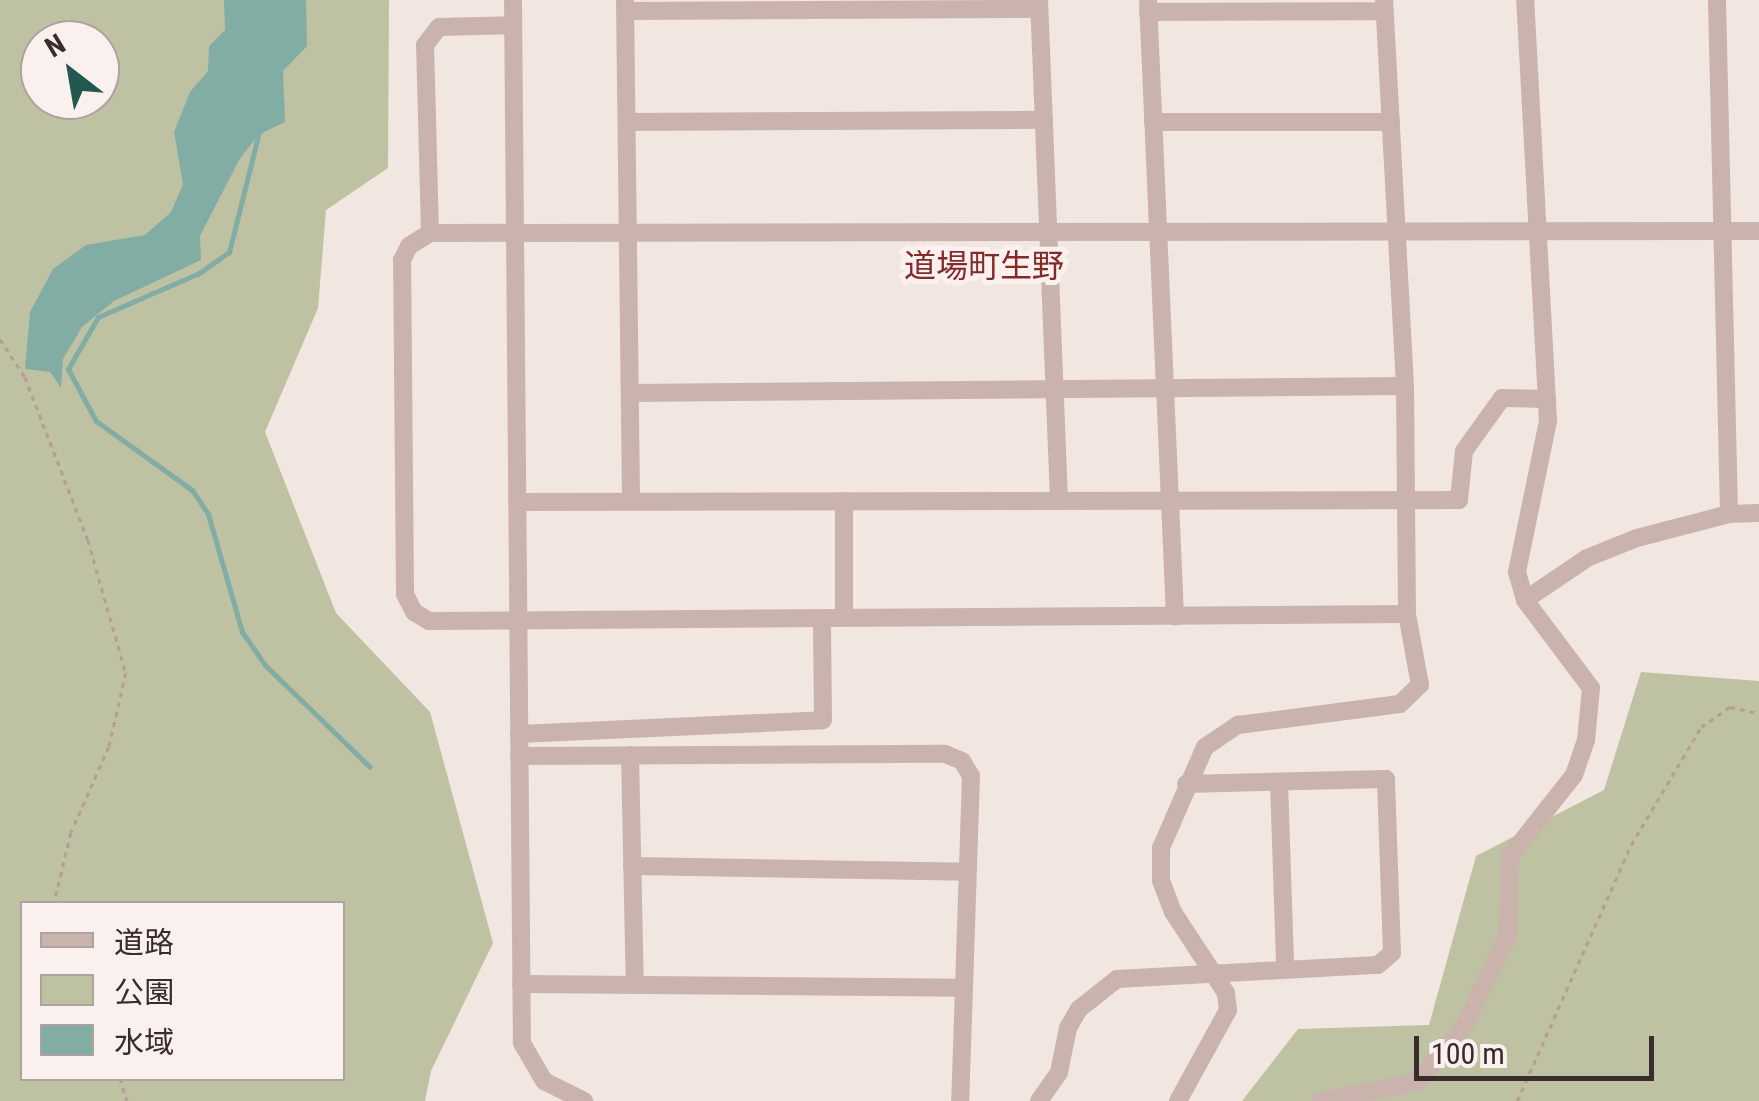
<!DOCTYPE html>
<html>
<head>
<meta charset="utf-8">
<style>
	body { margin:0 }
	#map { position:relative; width:1759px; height:1101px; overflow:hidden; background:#f2e6e1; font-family:"Roboto Condensed","Noto Sans JP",sans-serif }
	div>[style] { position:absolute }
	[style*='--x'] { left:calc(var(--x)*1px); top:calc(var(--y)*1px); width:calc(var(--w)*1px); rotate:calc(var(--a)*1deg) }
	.green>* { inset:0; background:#bec1a2 }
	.water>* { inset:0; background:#82ada4 }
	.stream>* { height:5px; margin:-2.5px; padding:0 2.5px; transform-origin:2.5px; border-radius:2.5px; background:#82ada4 }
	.path>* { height:2.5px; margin-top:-1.25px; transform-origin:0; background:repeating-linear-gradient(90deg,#b69d98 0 5px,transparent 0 10px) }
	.street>* { height:18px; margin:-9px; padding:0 9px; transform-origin:9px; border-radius:9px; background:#cab3ad }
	span { translate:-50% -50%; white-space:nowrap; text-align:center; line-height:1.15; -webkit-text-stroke:10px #faf1ee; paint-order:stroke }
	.quarter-label { font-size:32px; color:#832a2b }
	.legend { position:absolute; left:20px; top:901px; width:325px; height:180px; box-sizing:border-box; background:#faf1ee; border:2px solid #ada2a0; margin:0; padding:12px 18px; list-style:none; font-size:30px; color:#392c2b }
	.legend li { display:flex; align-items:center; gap:20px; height:50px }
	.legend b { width:50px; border:2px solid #ada2a0 }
	.north { position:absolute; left:20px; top:20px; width:100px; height:100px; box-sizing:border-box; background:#faf1ee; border:2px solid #ada2a0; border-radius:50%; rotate:329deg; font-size:28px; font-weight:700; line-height:40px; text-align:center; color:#392c2b }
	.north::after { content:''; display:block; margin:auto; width:35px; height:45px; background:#23584e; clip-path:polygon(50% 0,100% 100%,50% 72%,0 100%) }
	.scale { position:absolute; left:1414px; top:1036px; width:240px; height:45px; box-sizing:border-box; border:5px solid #392c2b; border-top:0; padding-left:12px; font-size:30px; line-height:35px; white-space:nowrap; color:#392c2b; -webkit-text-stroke:8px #faf1ee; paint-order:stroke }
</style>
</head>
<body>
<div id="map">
	<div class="green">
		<i style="clip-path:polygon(evenodd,0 0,389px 0,388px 168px,326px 210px,318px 308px,265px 432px,336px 613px,430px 712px,493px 943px,431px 1071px,425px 1101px,0 1101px,0 0,40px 40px,100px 40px,100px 100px,40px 100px,40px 40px,0 0,22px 904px,342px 904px,342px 1078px,22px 1078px,22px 904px)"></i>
		<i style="clip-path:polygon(1641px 672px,1759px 681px,1759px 1101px,1242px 1101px,1298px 1029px,1429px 1025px,1476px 856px,1604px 790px)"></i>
	</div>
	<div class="water">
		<i style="clip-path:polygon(224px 0,306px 0,307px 46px,283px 71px,285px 122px,258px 135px,239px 160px,200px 236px,201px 260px,114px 301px,82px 327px,63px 359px,61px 388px,50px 372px,25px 369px,30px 312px,53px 269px,86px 245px,145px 235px,171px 212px,183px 184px,174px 132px,190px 92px,208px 71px,209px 46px,225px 30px)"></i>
	</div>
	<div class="stream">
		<i style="--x:260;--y:128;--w:128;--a:104"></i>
		<i style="--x:229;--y:252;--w:39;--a:145"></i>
		<i style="--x:197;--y:274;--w:108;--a:156.5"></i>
		<i style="--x:98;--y:317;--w:60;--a:120"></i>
		<i style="--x:68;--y:369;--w:59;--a:61.7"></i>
		<i style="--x:96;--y:421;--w:118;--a:35.7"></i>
		<i style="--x:192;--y:490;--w:29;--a:56"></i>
		<i style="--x:208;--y:514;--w:123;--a:73.9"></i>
		<i style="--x:242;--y:632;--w:40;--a:55.1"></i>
		<i style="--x:265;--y:665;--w:146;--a:44.2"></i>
	</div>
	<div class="path">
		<i style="--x:0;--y:339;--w:45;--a:56.7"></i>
		<i style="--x:25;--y:377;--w:175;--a:68.9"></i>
		<i style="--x:88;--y:540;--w:138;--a:74.1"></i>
		<i style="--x:126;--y:673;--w:76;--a:102.9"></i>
		<i style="--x:109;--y:747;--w:94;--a:113.8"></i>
		<i style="--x:71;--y:833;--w:73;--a:103.5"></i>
		<i style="--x:120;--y:1078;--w:24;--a:73"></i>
		<i style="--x:1517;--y:1101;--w:280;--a:-66"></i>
		<i style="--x:1631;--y:845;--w:137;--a:-59.3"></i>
		<i style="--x:1701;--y:727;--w:35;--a:-35"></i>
		<i style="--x:1730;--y:707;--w:30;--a:12"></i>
	</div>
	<div class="street">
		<i style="--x:513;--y:0;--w:1043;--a:89.51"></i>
		<i style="--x:522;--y:1043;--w:44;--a:59.9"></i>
		<i style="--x:544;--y:1081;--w:45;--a:26.6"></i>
		<i style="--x:625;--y:0;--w:501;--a:89.31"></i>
		<i style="--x:1039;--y:0;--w:501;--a:87.71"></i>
		<i style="--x:1148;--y:0;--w:617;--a:87.49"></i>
		<i style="--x:1717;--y:0;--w:514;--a:88.66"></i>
		<i style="--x:626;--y:11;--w:413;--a:-0.3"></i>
		<i style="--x:1148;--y:12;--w:236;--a:-0.2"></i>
		<i style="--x:627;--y:122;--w:417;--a:-0.3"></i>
		<i style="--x:1153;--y:122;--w:238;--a:0"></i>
		<i style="--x:430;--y:233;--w:188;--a:-91.5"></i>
		<i style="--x:425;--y:45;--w:23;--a:-52"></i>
		<i style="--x:439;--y:27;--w:74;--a:-1.5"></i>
		<i style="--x:630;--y:393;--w:775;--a:-0.52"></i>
		<i style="--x:517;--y:502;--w:942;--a:-0.12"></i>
		<i style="--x:1459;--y:500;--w:49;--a:-84.2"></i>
		<i style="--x:1464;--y:451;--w:65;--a:-54.4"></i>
		<i style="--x:1502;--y:398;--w:45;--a:1.3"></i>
		<i style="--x:1525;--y:600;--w:75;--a:-34.1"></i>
		<i style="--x:1587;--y:558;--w:54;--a:-21.8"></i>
		<i style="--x:1637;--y:538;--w:95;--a:-14.6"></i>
		<i style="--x:1729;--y:514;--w:30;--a:-2"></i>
		<i style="--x:1407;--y:614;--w:978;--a:179.59"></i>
		<i style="--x:429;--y:621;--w:17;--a:-149"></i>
		<i style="--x:414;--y:612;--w:20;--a:-117"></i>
		<i style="--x:405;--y:594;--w:334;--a:-90.5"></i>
		<i style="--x:402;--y:260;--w:16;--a:-63"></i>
		<i style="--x:409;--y:246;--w:25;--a:-32"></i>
		<i style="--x:430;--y:233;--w:1329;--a:-0.09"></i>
		<i style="--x:844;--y:618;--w:117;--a:-90"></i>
		<i style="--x:519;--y:734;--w:304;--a:-2.6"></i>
		<i style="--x:823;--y:720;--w:101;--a:-90.6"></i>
		<i style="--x:630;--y:755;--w:230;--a:88.8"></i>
		<i style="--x:519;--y:756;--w:426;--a:-0.3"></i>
		<i style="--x:945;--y:754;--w:18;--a:22"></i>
		<i style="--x:962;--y:761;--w:17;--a:59"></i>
		<i style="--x:971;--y:776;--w:325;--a:91.9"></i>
		<i style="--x:1279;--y:782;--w:185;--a:88.1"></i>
		<i style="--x:632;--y:866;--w:335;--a:1"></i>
		<i style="--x:521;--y:984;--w:443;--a:0.5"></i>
		<i style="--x:1039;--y:1101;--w:35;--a:-55"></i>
		<i style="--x:1059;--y:1072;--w:45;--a:-78.4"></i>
		<i style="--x:1068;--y:1028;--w:22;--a:-60"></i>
		<i style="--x:1079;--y:1009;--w:48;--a:-38.3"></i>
		<i style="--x:1117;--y:979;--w:261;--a:-3.1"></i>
		<i style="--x:1378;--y:965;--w:18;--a:-41"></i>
		<i style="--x:1392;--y:953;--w:174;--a:-92"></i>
		<i style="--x:1386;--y:779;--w:200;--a:178.6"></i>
		<i style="--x:1178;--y:1101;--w:104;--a:-61.2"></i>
		<i style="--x:1228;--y:1010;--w:17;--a:-97"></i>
		<i style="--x:1226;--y:993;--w:97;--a:-123.2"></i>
		<i style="--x:1173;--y:912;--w:34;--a:-111"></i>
		<i style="--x:1161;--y:880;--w:32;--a:-90"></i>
		<i style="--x:1161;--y:848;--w:110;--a:-66.5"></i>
		<i style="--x:1205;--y:747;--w:40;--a:-34"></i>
		<i style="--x:1238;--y:725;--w:163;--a:-7.4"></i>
		<i style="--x:1400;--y:704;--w:28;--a:-44"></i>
		<i style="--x:1420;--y:685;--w:72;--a:-100.4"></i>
		<i style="--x:1407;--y:614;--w:228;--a:-90.5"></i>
		<i style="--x:1405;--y:386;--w:387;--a:-93.1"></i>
		<i style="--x:1321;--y:1101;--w:98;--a:-11.2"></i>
		<i style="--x:1417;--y:1082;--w:75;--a:-50.4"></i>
		<i style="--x:1465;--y:1024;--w:99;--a:-64.2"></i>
		<i style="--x:1508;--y:935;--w:79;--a:-88.5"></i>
		<i style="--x:1510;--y:856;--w:103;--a:-51.7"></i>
		<i style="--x:1574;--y:775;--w:37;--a:-71"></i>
		<i style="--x:1586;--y:740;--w:52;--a:-84.5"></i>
		<i style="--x:1591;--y:688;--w:110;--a:-126.9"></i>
		<i style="--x:1525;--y:600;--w:29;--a:-106"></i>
		<i style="--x:1517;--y:572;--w:154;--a:-78.4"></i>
		<i style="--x:1548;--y:421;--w:422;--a:-93.1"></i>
	</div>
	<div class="quarter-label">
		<span style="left:984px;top:266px">道場町生野</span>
	</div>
	<ul class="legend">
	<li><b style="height:12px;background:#cab3ad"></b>道路</li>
	<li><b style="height:28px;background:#bec1a2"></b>公園</li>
	<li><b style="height:28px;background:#82ada4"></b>水域</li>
	</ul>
	<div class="north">N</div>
	<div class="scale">100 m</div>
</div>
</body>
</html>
